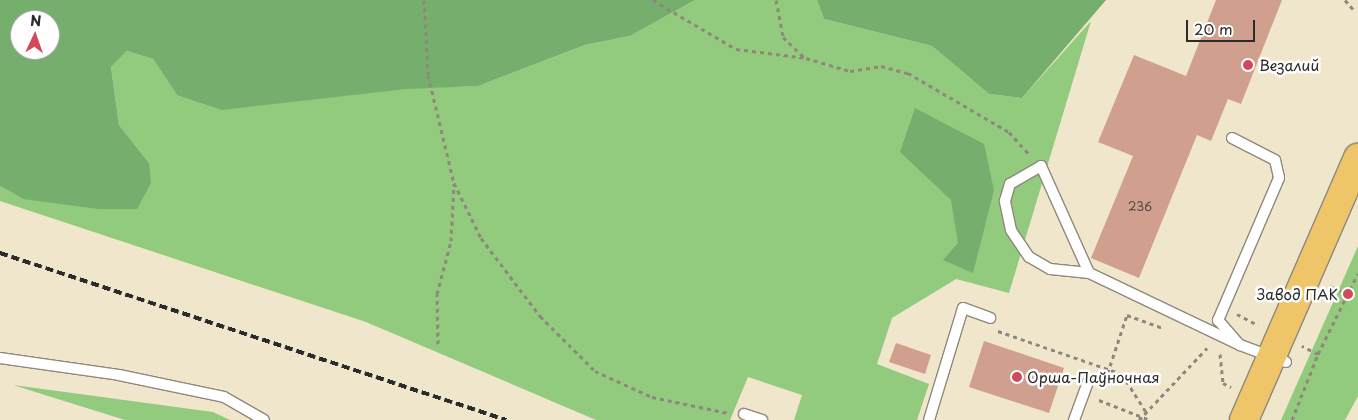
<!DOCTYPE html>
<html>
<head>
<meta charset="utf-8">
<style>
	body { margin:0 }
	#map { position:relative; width:1358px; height:420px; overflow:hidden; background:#f0e6cc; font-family:"Playpen Sans",sans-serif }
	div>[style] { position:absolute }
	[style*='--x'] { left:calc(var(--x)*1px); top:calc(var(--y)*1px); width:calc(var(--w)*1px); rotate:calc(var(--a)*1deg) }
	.green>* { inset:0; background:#92ca7e }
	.forest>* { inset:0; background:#75ae6d }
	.building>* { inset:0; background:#d19f8d }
	.path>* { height:3px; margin-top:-1.5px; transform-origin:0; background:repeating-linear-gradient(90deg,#8e887c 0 4px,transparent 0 8px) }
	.roads { filter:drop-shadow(1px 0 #8e887c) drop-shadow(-1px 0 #8e887c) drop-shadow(0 1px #8e887c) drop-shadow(0 -1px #8e887c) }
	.service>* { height:10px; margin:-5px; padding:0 5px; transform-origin:5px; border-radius:5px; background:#fff }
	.primary>* { height:28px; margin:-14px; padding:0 14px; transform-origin:14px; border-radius:14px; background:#eec569 }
	.rail>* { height:4px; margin-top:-2px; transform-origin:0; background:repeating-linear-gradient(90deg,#2b2b2b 0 8px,transparent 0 12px) }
	.dots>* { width:14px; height:14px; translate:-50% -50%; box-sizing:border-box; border:2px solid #fff; border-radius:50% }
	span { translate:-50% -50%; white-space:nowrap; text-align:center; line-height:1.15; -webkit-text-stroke:5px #fff; paint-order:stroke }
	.number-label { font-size:12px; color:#544844 }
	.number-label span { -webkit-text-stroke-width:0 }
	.poi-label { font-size:15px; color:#2b2b2b }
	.left { translate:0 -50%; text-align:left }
	.right { translate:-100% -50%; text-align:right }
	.north { position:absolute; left:10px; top:10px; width:50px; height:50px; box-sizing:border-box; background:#fff; border:1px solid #aaa; border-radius:50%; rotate:3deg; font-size:14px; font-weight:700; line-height:20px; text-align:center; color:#2b2b2b }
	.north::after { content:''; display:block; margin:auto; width:18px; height:22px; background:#d1495b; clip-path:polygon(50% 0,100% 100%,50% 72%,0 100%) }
	.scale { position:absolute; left:1186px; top:20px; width:69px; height:22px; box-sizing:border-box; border:2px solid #2b2b2b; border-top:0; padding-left:6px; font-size:15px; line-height:18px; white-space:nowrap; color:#2b2b2b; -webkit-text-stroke:4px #fff; paint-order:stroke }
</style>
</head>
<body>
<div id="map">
	<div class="green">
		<i style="clip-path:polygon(695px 0,817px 0,824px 19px,932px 46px,989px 94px,1022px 98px,1091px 21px,1009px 293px,956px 279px,892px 318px,877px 364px,929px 384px,917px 420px,794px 420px,802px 395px,748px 377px,730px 420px,596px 420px,366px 322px,0 201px,0 186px,23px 199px,149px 163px,119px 125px,111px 67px,127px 51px,153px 59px,177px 95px,478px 86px,585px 45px,630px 36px)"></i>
		<i style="clip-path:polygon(1358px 246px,1358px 396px,1345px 420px,1281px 420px)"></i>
		<i style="clip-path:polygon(13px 385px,213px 412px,230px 420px,125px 420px)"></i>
	</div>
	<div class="forest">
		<i style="clip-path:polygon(evenodd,0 0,695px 0,630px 36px,585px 45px,478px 86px,406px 89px,222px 110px,177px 95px,153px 59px,127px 51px,111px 67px,119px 125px,149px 163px,151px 183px,137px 209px,98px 209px,23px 199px,0 186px,0 0,20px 20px,50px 20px,50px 50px,20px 50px,20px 20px)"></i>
		<i style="clip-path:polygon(817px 0,1106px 0,1022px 98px,989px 94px,932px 46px,824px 19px)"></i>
		<i style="clip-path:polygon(915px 108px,984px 144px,994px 190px,973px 273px,943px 260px,958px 243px,951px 200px,900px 152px)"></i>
	</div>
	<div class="building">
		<i style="clip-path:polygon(1216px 0,1282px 0,1241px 104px,1228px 99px,1211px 141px,1197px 135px,1139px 278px,1091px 258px,1133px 156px,1098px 142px,1134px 55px,1186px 76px)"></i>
		<i style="clip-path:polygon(984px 341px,1064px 368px,1049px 413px,969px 387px)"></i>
		<i style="clip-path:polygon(896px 343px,931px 355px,925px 374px,889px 362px)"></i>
	</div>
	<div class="path">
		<i style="--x:424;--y:0;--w:75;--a:86.9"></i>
		<i style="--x:428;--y:75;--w:111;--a:76.5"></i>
		<i style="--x:454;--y:183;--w:61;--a:63.9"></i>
		<i style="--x:481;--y:238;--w:98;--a:52.9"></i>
		<i style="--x:540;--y:316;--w:78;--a:45"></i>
		<i style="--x:595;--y:371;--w:63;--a:24.5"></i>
		<i style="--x:652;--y:397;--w:78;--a:11.9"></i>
		<i style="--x:653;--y:0;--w:96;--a:30.6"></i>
		<i style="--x:736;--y:49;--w:71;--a:7.3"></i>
		<i style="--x:806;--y:58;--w:46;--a:16.5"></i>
		<i style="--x:850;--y:71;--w:31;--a:-9"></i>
		<i style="--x:881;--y:66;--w:28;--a:15"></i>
		<i style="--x:908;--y:73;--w:117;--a:30.3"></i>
		<i style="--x:1009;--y:132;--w:30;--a:48"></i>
		<i style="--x:776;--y:0;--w:38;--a:79"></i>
		<i style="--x:783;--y:37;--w:30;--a:44"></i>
		<i style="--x:1345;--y:0;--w:13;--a:48"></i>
		<i style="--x:1330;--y:286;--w:20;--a:24"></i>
		<i style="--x:1237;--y:314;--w:24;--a:28"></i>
		<i style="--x:998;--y:331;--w:131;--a:19.1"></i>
		<i style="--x:1122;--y:374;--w:45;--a:57.7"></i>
		<i style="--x:438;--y:344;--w:50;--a:-91.1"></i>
		<i style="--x:437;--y:294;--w:55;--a:-75.2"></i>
		<i style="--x:451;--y:241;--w:57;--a:-87"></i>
		<i style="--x:1220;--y:354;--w:29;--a:84"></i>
		<i style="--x:1223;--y:383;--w:9;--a:27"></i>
		<i style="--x:1318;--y:354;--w:90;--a:-63.7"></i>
		<i style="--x:1105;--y:381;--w:70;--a:-71.6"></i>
		<i style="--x:1127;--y:315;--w:37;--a:20"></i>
		<i style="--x:1099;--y:400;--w:55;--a:21.4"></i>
		<i style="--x:1139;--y:420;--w:99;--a:-46.6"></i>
		<i style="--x:1292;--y:420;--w:71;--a:-68.5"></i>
		<i style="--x:1318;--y:354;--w:18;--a:-153"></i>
	</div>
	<div class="roads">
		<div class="service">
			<i style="--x:1232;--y:138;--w:48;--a:27.1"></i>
			<i style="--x:1275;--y:160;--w:18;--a:77"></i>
			<i style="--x:1279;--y:178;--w:155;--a:113.2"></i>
			<i style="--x:1218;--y:320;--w:33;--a:49"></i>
			<i style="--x:1240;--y:345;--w:49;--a:20.3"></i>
			<i style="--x:1089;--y:273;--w:39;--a:-174"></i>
			<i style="--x:1050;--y:269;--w:24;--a:-150"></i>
			<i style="--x:1029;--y:257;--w:32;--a:-124"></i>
			<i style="--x:1011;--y:230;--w:30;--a:-102"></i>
			<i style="--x:1005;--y:201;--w:18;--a:-74"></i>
			<i style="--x:1010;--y:184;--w:36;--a:-30"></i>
			<i style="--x:1041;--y:166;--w:117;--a:65.8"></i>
			<i style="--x:1089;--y:273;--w:167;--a:25.5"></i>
			<i style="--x:0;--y:358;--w:120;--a:8.1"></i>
			<i style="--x:119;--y:375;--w:107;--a:11.8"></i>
			<i style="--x:224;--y:397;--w:46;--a:29.9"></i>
			<i style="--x:744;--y:414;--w:19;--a:18"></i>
			<i style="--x:929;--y:420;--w:117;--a:-73.1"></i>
			<i style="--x:963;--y:308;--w:29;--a:20"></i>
			<i style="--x:1074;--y:420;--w:40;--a:-69.8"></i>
		</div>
		<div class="primary">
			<i style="--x:1244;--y:420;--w:286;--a:-66.5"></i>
		</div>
	</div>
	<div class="rail">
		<i style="--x:0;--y:253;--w:533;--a:18.26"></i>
	</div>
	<div class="dots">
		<i style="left:1248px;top:65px;background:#d1495b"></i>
		<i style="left:1348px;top:294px;background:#d1495b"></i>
		<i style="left:1017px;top:377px;background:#d1495b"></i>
	</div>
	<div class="number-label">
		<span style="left:1140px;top:207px">236</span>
	</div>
	<div class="poi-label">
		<span class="left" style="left:1259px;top:65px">Везалий</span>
		<span class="right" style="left:1338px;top:294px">Завод ПАК</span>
		<span class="left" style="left:1027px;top:377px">Орша-Паўночная</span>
	</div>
	<div class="north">N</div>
	<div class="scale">20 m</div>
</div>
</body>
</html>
